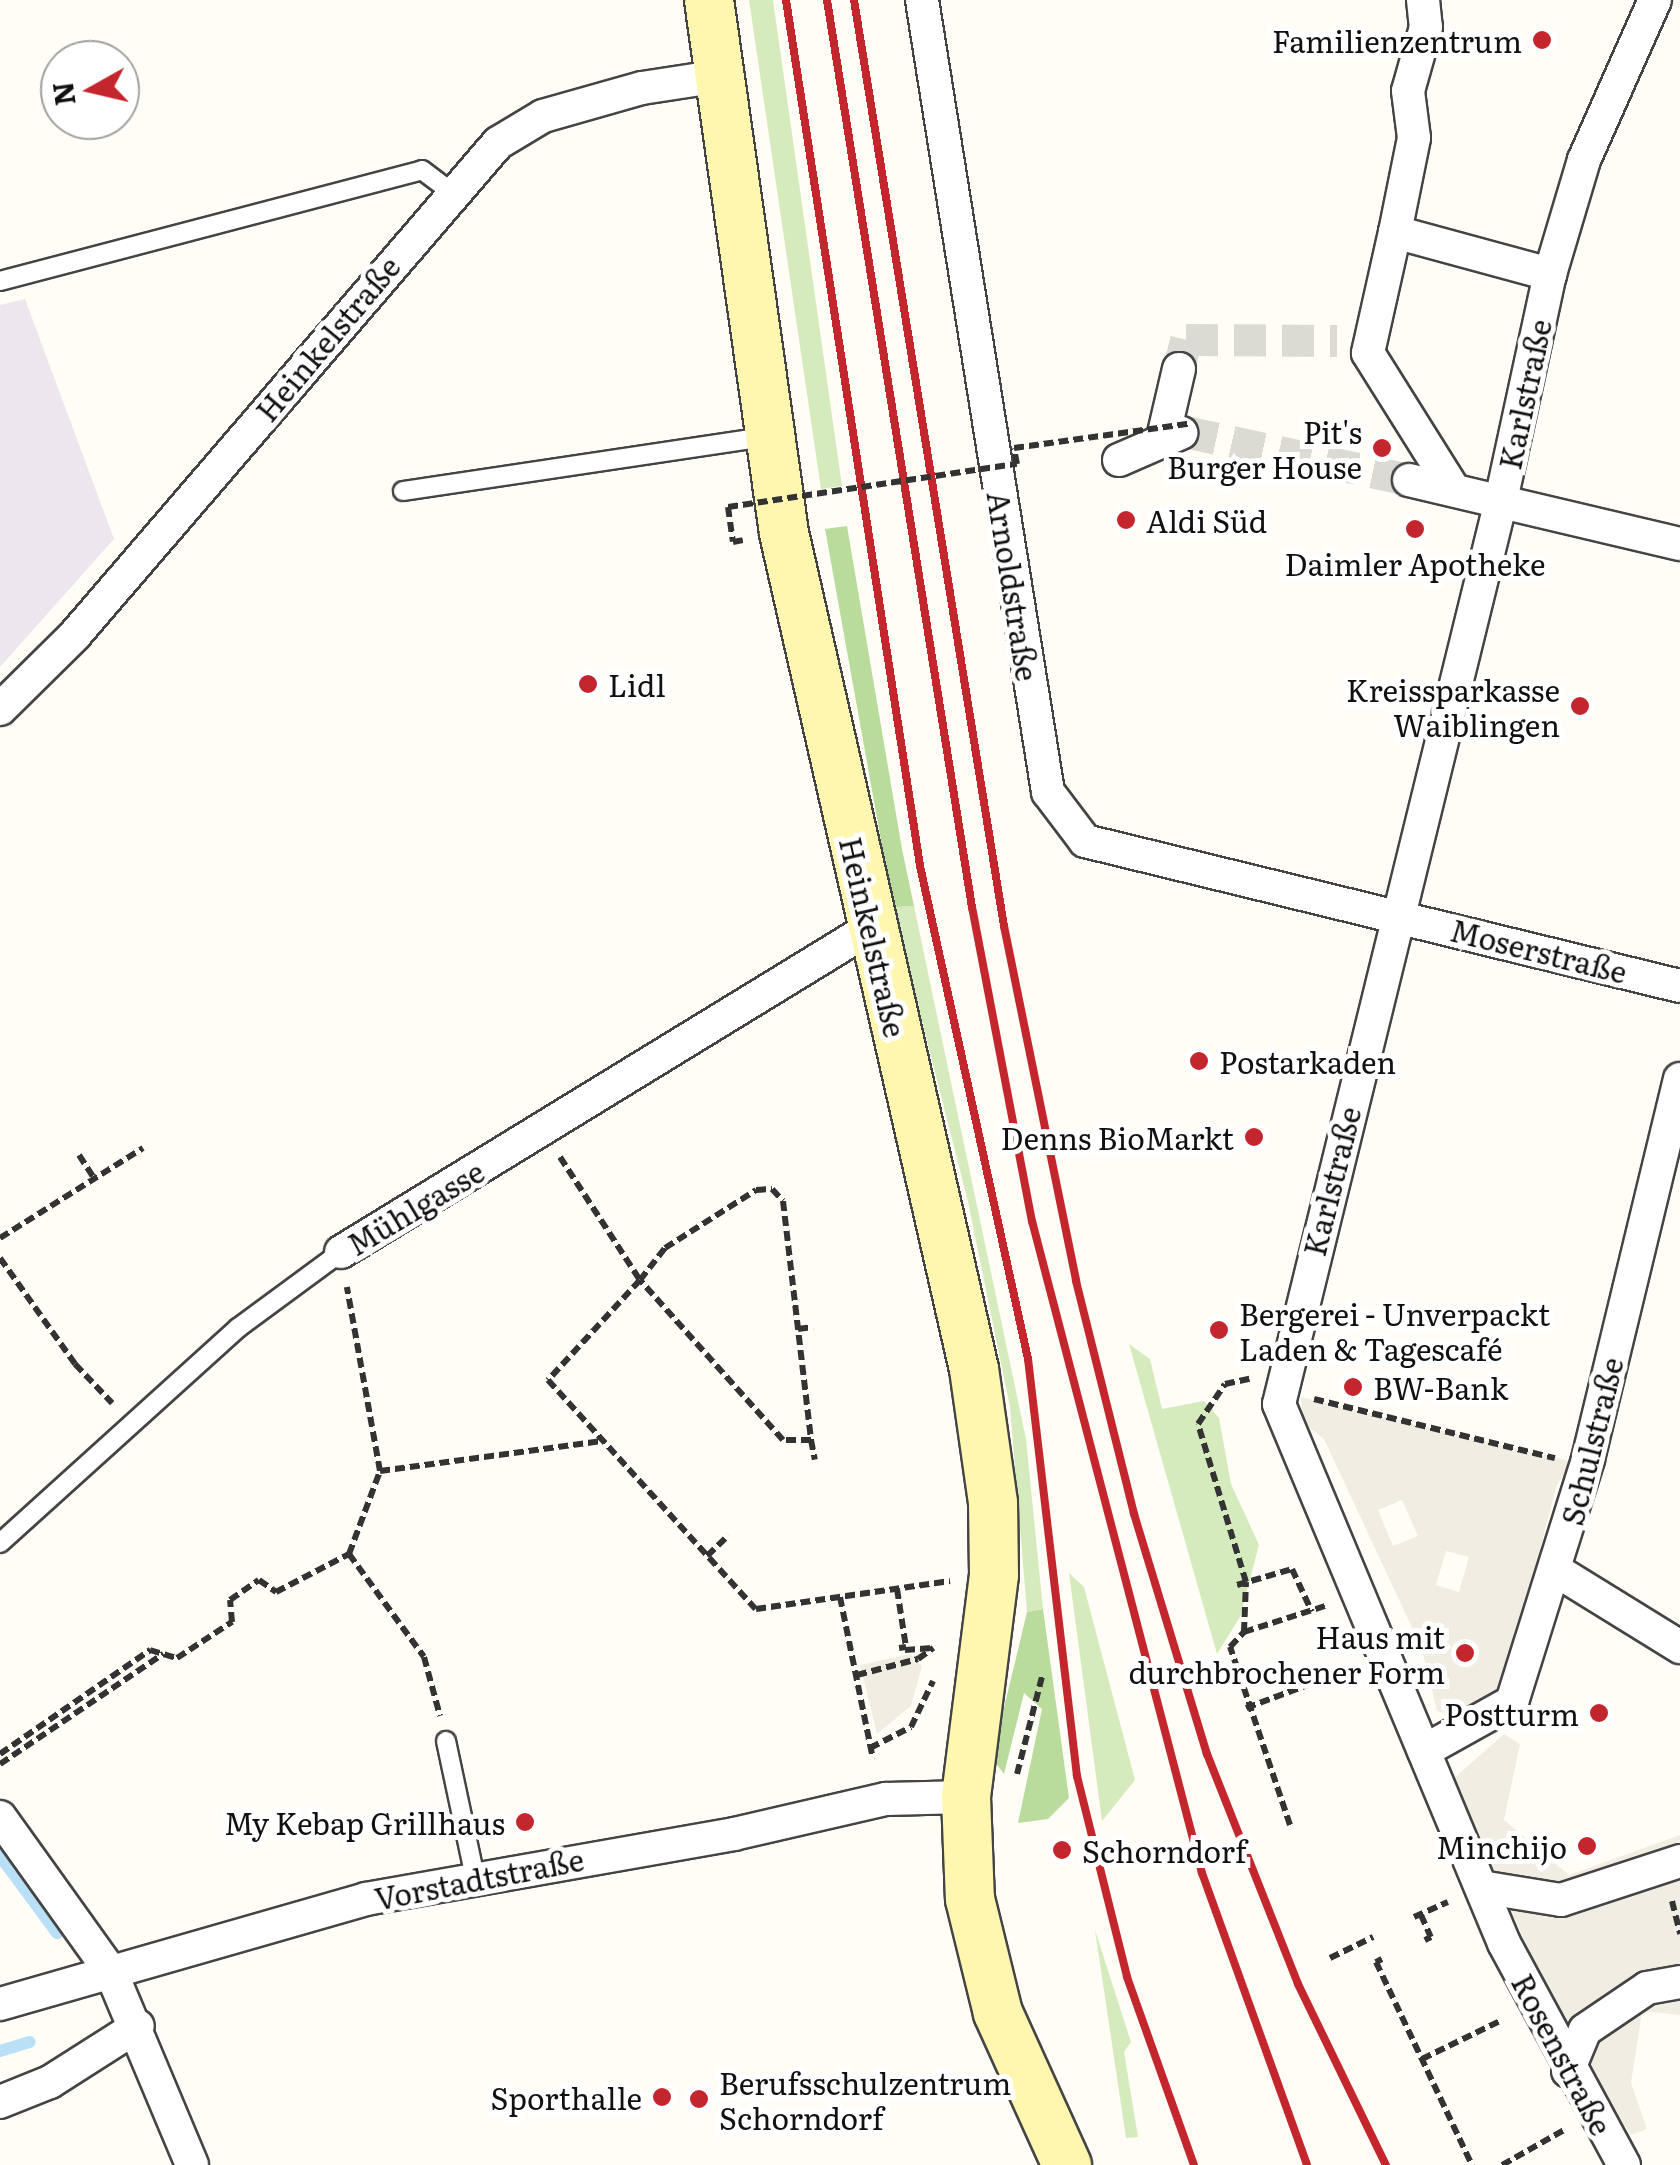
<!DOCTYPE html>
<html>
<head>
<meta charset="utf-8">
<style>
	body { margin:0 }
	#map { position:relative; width:1680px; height:2165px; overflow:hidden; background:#fffdf5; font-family:Literata,serif }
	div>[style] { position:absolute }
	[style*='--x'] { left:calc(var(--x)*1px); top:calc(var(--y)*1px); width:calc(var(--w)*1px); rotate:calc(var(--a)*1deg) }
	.industrial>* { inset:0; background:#eee6ef }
	.green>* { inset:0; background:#d5ebbd }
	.forest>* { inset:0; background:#b9dc9c }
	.plaza>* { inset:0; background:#f1ede2 }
	.stream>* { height:12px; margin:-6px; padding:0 6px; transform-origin:6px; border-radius:6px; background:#b9e0f7 }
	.street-tunnel>* { height:32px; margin-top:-16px; transform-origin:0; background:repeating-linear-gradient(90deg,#dbdad3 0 32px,transparent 0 48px) }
	.path>* { height:6px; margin-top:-3px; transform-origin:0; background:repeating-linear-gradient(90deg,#333 0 10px,transparent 0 15px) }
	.roads { filter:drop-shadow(2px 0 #444) drop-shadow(-2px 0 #444) drop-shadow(0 2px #444) drop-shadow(0 -2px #444) }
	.lane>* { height:18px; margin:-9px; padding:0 9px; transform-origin:9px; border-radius:9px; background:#fff }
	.street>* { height:32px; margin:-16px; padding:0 16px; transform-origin:16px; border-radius:16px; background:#fff }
	.secondary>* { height:48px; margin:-24px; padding:0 24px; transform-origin:24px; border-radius:24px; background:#fff6b0 }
	.rail>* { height:8px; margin:-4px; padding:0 4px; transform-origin:4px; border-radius:4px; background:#c4262e }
	.path-bridge>* { height:6px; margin-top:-3px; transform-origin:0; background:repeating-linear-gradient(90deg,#333 0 10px,transparent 0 15px) }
	.dots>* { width:28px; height:28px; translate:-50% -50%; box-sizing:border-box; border:5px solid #fff; border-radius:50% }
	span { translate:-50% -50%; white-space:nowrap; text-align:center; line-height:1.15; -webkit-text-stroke:10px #fff; paint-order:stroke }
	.poi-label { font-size:30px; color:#111 }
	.right { translate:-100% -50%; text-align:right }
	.left { translate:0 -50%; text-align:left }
	.street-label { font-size:30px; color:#111 }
	.north { position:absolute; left:40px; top:40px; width:100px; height:100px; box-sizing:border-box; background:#fff; border:2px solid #a0a0a0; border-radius:50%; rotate:262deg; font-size:28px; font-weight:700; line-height:40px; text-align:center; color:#111 }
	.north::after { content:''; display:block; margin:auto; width:35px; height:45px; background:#c4262e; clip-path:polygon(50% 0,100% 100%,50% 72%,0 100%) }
</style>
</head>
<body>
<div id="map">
	<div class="industrial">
		<i style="clip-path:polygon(25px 299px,114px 539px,0 667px,0 305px)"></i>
	</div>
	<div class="green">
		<i style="clip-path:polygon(749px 0,773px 0,842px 486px,821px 489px)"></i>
		<i style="clip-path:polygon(914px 906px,1026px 1439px,1043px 1609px,1027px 1612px,1010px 1407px,968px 1202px,893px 907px)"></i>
		<i style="clip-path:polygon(1129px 1344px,1150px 1359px,1162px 1409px,1204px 1401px,1219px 1418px,1231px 1484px,1259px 1545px,1240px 1617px,1217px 1654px)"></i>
		<i style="clip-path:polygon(1069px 1573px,1084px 1587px,1135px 1780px,1102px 1821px)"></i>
		<i style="clip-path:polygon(1095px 1930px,1131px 2042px,1124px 2052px,1138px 2137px,1126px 2138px)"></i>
	</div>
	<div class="forest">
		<i style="clip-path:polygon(847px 526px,902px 849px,914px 906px,893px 907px,825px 529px)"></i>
		<i style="clip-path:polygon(1043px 1609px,1069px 1798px,1048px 1819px,1018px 1823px,1042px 1709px,1024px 1693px,1004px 1774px,992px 1758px,1027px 1612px)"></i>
	</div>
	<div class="plaza">
		<i style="clip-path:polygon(evenodd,1301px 1397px,1574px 1462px,1557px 1484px,1502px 1694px,1455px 1716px,1437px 1711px,1422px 1649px,1324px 1439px,1303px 1423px,1301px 1397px,1402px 1500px,1418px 1536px,1393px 1546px,1378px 1510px,1402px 1500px,1301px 1397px,1446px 1551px,1469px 1557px,1459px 1592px,1436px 1585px,1446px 1551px)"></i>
		<i style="clip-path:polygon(911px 1654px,922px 1666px,911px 1706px,877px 1734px,860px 1665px)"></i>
		<i style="clip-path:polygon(1504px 1734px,1520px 1744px,1504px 1820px,1569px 1875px,1680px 1835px,1680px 2015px,1642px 2011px,1631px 2083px,1647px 2129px,1631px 2135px,1571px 2044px,1452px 1780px)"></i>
	</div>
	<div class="stream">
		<i style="--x:0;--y:1856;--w:96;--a:53.5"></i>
		<i style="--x:0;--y:2051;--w:31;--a:-17"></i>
	</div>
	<div class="street-tunnel">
		<i style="--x:1179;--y:369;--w:30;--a:-76"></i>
		<i style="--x:1186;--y:340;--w:151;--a:0.4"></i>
		<i style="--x:1185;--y:432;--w:229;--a:12.1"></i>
	</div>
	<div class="path">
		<i style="--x:728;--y:507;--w:35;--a:82"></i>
		<i style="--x:733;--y:542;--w:10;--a:-11"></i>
		<i style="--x:79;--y:1155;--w:27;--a:57"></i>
		<i style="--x:560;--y:1157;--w:147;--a:57"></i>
		<i style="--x:640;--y:1280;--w:41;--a:-52"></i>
		<i style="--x:665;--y:1248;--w:108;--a:-32.5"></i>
		<i style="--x:756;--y:1190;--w:16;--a:-4"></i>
		<i style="--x:772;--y:1189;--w:16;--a:47"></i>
		<i style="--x:783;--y:1201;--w:241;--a:83.3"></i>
		<i style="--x:811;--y:1440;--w:28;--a:180"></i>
		<i style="--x:783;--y:1440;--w:215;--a:-131.8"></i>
		<i style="--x:640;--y:1280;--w:136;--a:132.6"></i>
		<i style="--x:548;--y:1380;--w:309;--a:47.8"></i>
		<i style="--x:756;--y:1609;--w:196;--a:-8.2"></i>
		<i style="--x:0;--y:1238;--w:169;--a:-32.2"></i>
		<i style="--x:0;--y:1258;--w:130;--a:54.7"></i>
		<i style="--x:75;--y:1364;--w:54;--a:46.5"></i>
		<i style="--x:798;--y:1329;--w:15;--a:-8"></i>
		<i style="--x:1314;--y:1399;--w:248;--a:13.8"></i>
		<i style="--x:811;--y:1440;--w:20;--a:79"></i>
		<i style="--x:380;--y:1471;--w:224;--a:-7.7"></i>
		<i style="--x:349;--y:1554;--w:127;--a:53.9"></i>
		<i style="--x:424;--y:1657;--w:61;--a:74.8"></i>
		<i style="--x:707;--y:1556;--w:30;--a:-44"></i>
		<i style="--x:1246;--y:1582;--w:165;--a:-106.9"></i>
		<i style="--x:1198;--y:1424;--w:48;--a:-56"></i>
		<i style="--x:1225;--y:1384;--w:25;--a:-12"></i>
		<i style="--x:1237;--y:1585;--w:57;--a:-16.2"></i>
		<i style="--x:1292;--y:1569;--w:47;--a:65.1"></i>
		<i style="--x:897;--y:1589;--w:59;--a:81.2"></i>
		<i style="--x:906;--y:1647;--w:7;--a:172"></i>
		<i style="--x:840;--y:1597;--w:165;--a:78.5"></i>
		<i style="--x:1244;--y:1632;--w:50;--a:-87.7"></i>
		<i style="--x:905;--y:1650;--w:27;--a:-4"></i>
		<i style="--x:857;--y:1675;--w:63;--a:-14.7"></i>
		<i style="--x:918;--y:1659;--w:19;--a:-36"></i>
		<i style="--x:1246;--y:1708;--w:114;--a:-20.5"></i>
		<i style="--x:870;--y:1748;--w:46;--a:-27.1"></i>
		<i style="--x:911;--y:1727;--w:51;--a:-64.4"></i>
		<i style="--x:0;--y:1754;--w:183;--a:-34.7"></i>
		<i style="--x:150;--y:1650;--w:28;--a:17"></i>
		<i style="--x:177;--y:1658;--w:66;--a:-33.2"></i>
		<i style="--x:232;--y:1622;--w:22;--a:-95"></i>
		<i style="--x:230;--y:1600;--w:35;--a:-35"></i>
		<i style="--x:259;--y:1580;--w:21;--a:35"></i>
		<i style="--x:276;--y:1592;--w:82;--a:-27.5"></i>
		<i style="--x:349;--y:1554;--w:89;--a:-69.5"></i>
		<i style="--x:380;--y:1471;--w:187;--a:-100.2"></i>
		<i style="--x:0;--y:1764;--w:197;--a:-34"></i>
		<i style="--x:1017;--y:1774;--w:104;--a:-75.6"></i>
		<i style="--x:1290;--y:1825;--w:188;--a:-108.6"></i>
		<i style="--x:1230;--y:1647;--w:21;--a:-47"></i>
		<i style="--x:1244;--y:1632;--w:85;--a:-17.8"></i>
		<i style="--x:1672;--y:1901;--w:34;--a:76"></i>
		<i style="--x:1421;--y:1915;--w:24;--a:66"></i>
		<i style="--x:1431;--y:1937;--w:7;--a:153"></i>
		<i style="--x:1414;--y:1917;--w:37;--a:-24"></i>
		<i style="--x:1330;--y:1958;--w:48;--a:-26"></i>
		<i style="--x:1382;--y:1959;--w:7;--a:153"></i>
		<i style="--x:1376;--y:1962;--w:225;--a:64.7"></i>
		<i style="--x:1422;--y:2059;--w:87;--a:-26"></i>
		<i style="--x:1502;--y:2165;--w:73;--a:-29.4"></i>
	</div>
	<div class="roads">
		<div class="lane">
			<i style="--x:0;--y:281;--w:436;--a:-14.7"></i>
			<i style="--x:422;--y:170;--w:36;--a:37"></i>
			<i style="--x:403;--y:491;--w:370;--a:-8.5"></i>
			<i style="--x:0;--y:1543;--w:321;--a:-42.1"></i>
			<i style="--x:238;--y:1328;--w:128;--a:-36.4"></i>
			<i style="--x:446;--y:1741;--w:140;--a:78"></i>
		</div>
		<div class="street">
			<i style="--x:922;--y:0;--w:802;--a:80.96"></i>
			<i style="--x:1048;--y:792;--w:61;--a:52.9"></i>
			<i style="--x:1085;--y:841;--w:612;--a:13.7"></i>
			<i style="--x:1423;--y:0;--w:27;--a:84"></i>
			<i style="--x:1426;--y:27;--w:66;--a:105.7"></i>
			<i style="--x:1408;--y:91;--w:47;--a:82.7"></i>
			<i style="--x:1414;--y:138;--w:96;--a:101.4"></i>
			<i style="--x:1395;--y:232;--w:161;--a:15.2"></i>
			<i style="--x:1395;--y:232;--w:124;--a:102.6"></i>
			<i style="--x:1368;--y:353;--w:162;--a:57.9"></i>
			<i style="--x:1162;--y:442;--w:75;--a:-76.9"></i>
			<i style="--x:1119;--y:460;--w:68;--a:-23.5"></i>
			<i style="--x:1409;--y:480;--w:278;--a:13.3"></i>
			<i style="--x:0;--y:709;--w:104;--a:-44.6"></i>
			<i style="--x:74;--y:636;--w:650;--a:-49.3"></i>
			<i style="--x:498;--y:143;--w:52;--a:-31"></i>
			<i style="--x:543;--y:116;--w:103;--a:-15.8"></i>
			<i style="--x:642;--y:88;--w:79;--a:-8.7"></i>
			<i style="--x:341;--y:1252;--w:623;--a:-31.47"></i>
			<i style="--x:1557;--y:1571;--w:145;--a:31.7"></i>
			<i style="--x:1424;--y:1751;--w:101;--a:-29.1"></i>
			<i style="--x:1512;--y:1702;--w:255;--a:-72.6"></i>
			<i style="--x:1588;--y:1459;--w:391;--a:-76.4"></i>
			<i style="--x:0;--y:1817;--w:191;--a:54.4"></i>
			<i style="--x:111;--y:1972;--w:209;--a:67.2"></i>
			<i style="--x:1481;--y:1887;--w:81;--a:9.2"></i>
			<i style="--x:1561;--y:1900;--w:125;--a:-18.1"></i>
			<i style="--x:0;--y:2004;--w:381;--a:-16"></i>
			<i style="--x:366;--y:1899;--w:374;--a:-10"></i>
			<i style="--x:734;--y:1834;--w:156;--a:-13"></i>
			<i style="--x:886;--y:1799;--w:80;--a:-1.4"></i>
			<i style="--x:1568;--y:2071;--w:44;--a:-67.5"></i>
			<i style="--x:1585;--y:2030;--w:75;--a:-34.1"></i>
			<i style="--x:1647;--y:1988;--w:34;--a:-10"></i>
			<i style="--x:0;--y:2102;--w:54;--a:-21.8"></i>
			<i style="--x:50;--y:2082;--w:104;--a:-32.5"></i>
			<i style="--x:1624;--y:2165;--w:252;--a:-118.4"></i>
			<i style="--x:1504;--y:1943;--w:584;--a:-112.66"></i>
			<i style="--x:1279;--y:1404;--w:926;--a:-76.19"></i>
			<i style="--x:1500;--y:505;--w:236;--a:-77.8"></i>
			<i style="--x:1550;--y:274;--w:119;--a:-73.4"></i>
			<i style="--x:1584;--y:160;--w:175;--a:-66.1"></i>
		</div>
		<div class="secondary">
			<i style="--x:709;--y:0;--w:538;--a:81.99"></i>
			<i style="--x:784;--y:533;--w:857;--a:77.2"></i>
			<i style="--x:974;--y:1369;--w:135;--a:81.9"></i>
			<i style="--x:993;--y:1503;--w:72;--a:89.2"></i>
			<i style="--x:994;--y:1575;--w:224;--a:97.2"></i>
			<i style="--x:966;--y:1797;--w:102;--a:87.8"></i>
			<i style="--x:970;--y:1899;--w:117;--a:76.2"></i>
			<i style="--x:998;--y:2013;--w:167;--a:65.6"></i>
		</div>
	</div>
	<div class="rail">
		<i style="--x:786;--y:0;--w:876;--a:81.2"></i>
		<i style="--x:920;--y:866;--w:505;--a:77.64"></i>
		<i style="--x:1028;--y:1359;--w:420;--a:83.3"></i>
		<i style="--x:1077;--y:1776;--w:207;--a:76"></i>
		<i style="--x:1127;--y:1977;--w:200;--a:70.4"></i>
		<i style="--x:827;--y:0;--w:919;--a:80.92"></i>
		<i style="--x:972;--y:907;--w:320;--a:79.2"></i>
		<i style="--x:1032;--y:1221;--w:674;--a:75.39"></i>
		<i style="--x:1202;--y:1873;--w:310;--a:70.2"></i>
		<i style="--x:854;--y:0;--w:938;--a:80.8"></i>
		<i style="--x:1004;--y:926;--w:362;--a:78.5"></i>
		<i style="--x:1076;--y:1281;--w:240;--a:76"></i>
		<i style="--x:1134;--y:1514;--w:251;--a:73.1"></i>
		<i style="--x:1207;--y:1754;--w:247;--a:68.4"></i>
		<i style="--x:1298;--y:1984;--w:201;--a:64.1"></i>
	</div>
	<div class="path-bridge">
		<i style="--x:728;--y:507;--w:292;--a:-8.5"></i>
		<i style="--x:1017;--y:464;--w:16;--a:-101"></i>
		<i style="--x:1014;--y:448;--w:176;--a:-7.9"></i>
	</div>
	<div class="dots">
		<i style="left:1542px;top:40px;background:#c4262e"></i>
		<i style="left:1382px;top:448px;background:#c4262e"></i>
		<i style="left:1126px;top:520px;background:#c4262e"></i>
		<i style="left:1415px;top:529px;background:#c4262e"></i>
		<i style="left:588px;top:684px;background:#c4262e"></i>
		<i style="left:1580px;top:706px;background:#c4262e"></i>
		<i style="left:1199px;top:1061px;background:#c4262e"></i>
		<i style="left:1254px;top:1137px;background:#c4262e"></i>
		<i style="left:1219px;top:1330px;background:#c4262e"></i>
		<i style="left:1353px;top:1387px;background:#c4262e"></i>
		<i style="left:1465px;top:1653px;background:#c4262e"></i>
		<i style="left:1599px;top:1713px;background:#c4262e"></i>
		<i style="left:525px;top:1822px;background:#c4262e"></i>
		<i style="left:1587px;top:1846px;background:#c4262e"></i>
		<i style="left:1062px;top:1850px;background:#c4262e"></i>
		<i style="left:662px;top:2097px;background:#c4262e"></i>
		<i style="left:699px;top:2099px;background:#c4262e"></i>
	</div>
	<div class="poi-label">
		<span class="right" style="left:1522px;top:40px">Familienzentrum</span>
		<span class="right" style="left:1362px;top:448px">Pit's<br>Burger House</span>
		<span class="left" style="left:1146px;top:520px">Aldi Süd</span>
		<span style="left:1415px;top:563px">Daimler Apotheke</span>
		<span class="left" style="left:608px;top:684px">Lidl</span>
		<span class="right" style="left:1560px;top:706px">Kreissparkasse<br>Waiblingen</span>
		<span class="left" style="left:1219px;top:1061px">Postarkaden</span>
		<span class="right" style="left:1234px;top:1137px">Denns BioMarkt</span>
		<span class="left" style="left:1239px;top:1330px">Bergerei - Unverpackt<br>Laden &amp; Tagescafé</span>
		<span class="left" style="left:1373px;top:1387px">BW-Bank</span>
		<span class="right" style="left:1445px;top:1653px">Haus mit<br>durchbrochener Form</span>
		<span class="right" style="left:1579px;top:1713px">Postturm</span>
		<span class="right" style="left:505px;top:1822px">My Kebap Grillhaus</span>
		<span class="right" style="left:1567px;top:1846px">Minchijo</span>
		<span class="left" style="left:1082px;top:1850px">Schorndorf</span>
		<span class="left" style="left:719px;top:2099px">Berufsschulzentrum<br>Schorndorf</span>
		<span class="right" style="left:642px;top:2097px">Sporthalle</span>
	</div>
	<div class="street-label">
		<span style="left:327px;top:338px;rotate:-50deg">Heinkelstraße</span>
		<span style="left:1524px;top:394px;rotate:-78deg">Karlstraße</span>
		<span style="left:1014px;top:586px;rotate:81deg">Arnoldstraße</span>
		<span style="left:874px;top:937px;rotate:77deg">Heinkelstraße</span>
		<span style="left:1539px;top:950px;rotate:14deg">Moserstraße</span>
		<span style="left:1331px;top:1181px;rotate:-76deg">Karlstraße</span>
		<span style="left:415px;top:1207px;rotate:-31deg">Mühlgasse</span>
		<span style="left:1591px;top:1441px;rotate:-76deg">Schulstraße</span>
		<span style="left:479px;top:1878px;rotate:-11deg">Vorstadtstraße</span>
		<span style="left:1563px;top:2054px;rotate:62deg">Rosenstraße</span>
	</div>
	<div class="north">N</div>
</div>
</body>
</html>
